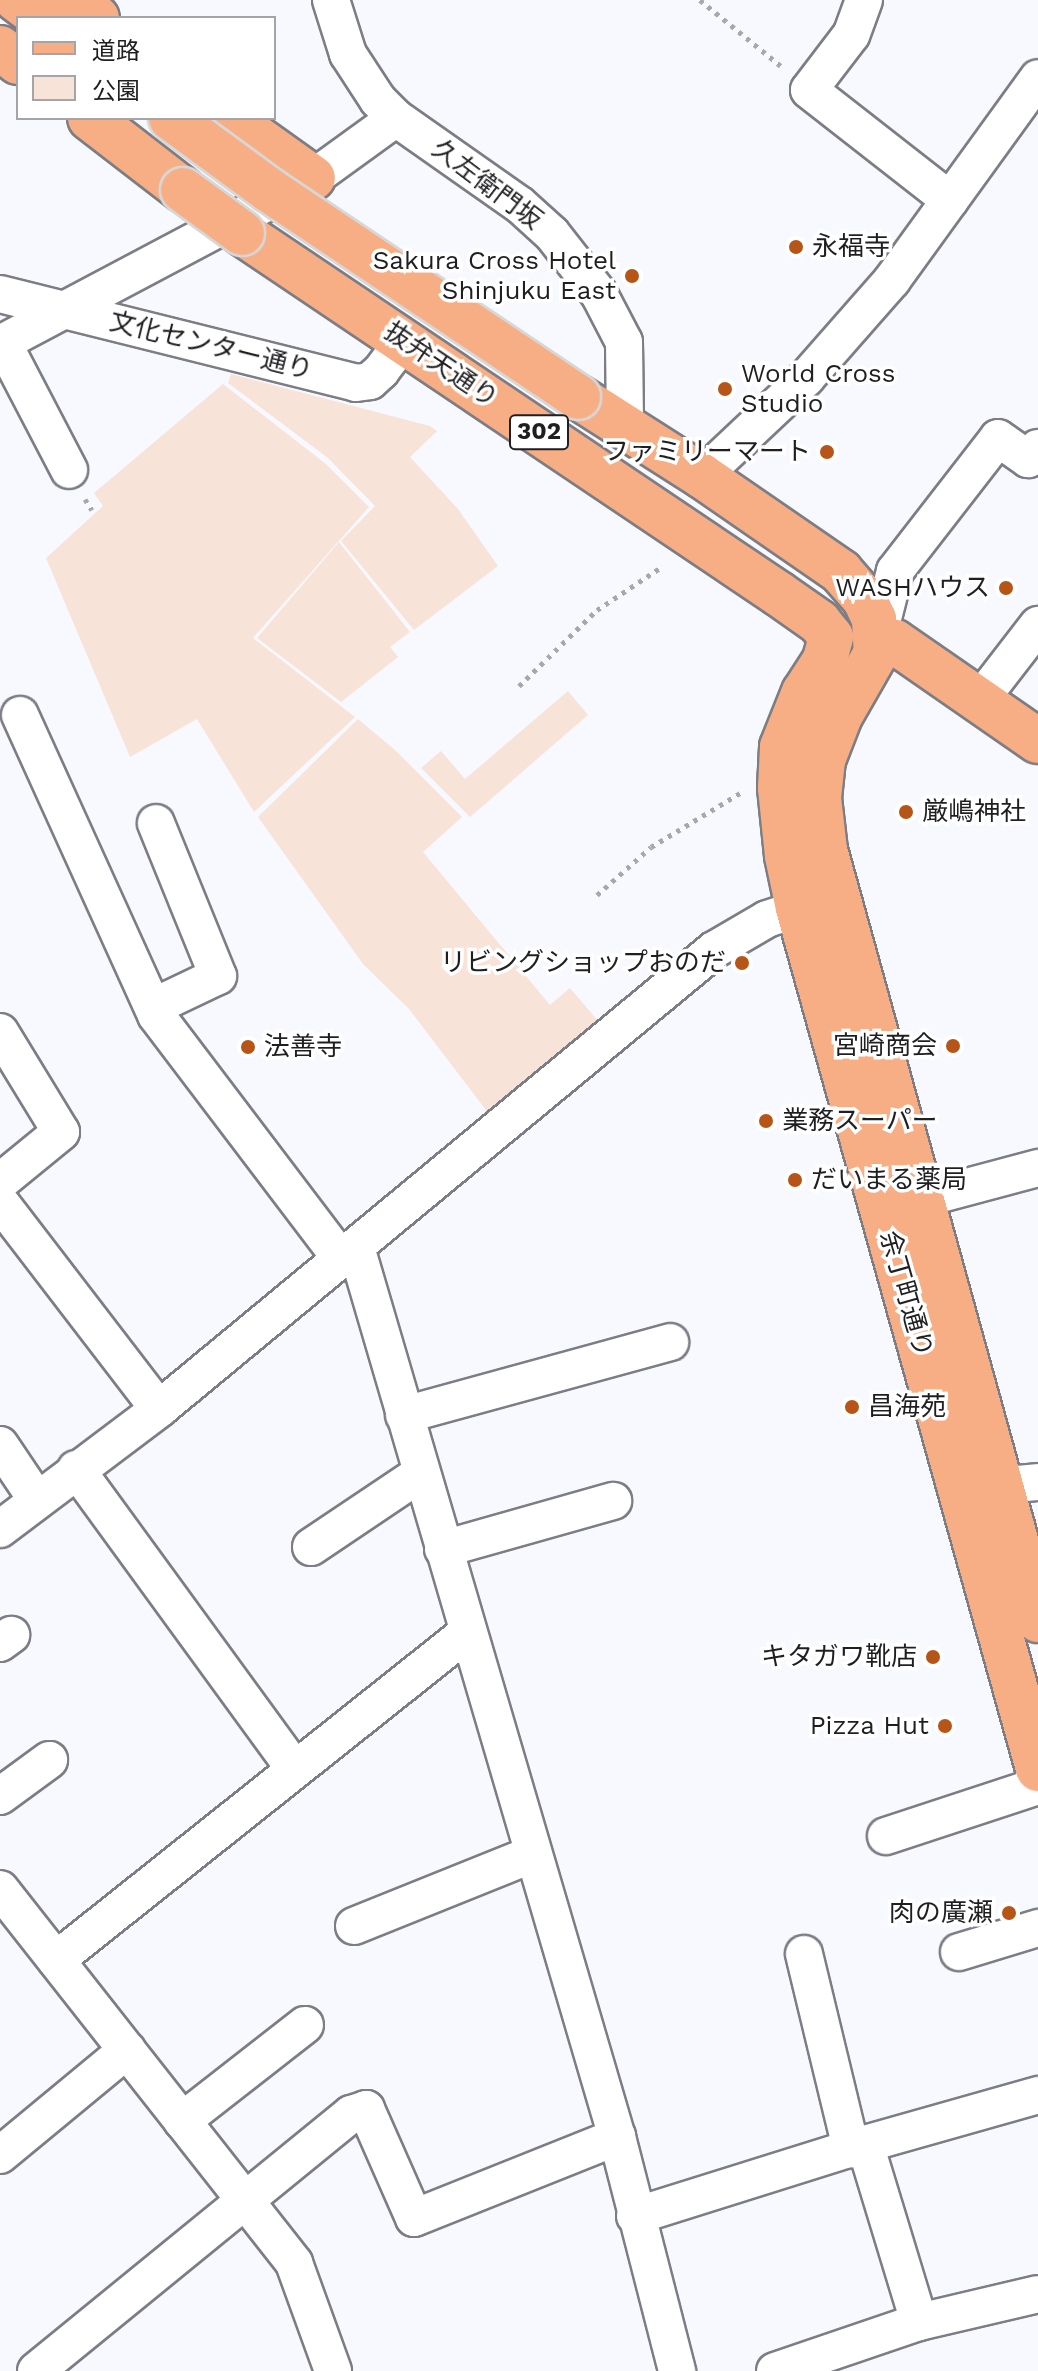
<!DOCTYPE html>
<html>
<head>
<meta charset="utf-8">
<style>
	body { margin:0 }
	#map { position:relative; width:1038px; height:2371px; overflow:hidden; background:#f8f9fe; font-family:"Work Sans","Noto Sans JP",sans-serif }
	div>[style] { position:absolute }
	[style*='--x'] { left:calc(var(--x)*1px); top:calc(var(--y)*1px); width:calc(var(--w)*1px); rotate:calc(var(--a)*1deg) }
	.green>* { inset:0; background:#f8e3d8 }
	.path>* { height:5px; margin-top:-2.5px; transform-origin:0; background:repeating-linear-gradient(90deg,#a7a8ac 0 4px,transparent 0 10px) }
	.roads { filter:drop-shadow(2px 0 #7c7d85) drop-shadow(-2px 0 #7c7d85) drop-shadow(0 2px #7c7d85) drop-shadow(0 -2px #7c7d85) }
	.minor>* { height:36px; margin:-18px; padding:0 18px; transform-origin:18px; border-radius:18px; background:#fff }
	.major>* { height:44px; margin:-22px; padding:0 22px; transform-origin:22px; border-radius:22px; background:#f7ae85 }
	.bridges { filter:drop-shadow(2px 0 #d7d7d7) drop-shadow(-2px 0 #d7d7d7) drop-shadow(0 2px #d7d7d7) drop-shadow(0 -2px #d7d7d7) }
	.major-bridge>* { height:44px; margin:-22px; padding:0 22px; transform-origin:22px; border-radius:22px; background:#f7ae85 }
	.dots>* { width:22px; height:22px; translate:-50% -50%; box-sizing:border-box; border:4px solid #fff; border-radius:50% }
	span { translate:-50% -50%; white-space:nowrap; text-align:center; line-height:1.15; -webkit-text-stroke:7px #fff; paint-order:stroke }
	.shield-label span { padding:2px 6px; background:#fff; border:2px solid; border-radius:6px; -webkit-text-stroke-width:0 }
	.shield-label { font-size:24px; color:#1f1f22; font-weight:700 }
	.street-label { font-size:26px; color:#1f1f22 }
	.poi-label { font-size:26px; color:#1f1f22 }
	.left { translate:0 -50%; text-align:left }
	.right { translate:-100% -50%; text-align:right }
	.legend { position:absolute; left:16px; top:16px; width:260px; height:104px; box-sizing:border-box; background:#fff; border:2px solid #a5a5a7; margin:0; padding:10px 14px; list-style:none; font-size:24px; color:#1f1f22 }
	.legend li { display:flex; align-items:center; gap:16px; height:40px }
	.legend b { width:40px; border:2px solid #a5a5a7 }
</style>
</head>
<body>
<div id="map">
	<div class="green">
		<i style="clip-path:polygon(231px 374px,430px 426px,437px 431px,410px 457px,458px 509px,498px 566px,414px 630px,341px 541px,375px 506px,328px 458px,228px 383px)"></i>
		<i style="clip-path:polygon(223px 384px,326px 464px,369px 507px,253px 638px,355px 717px,254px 812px,197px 719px,130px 757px,46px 558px,103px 506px,94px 493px)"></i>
		<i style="clip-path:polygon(339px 542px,410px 632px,390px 647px,398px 657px,341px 702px,257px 638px)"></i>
		<i style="clip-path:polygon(568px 691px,588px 715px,470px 817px,421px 768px,441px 751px,465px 779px)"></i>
		<i style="clip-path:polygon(358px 719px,395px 750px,462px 817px,423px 852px,550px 1005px,570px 988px,599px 1022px,489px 1114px,409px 1009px,363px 964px,258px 817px)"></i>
	</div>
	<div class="path">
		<i style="--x:700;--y:0;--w:104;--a:39.2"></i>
		<i style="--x:85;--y:499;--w:13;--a:58"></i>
		<i style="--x:519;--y:686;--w:109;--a:-44.3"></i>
		<i style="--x:597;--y:610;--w:79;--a:-33.7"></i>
		<i style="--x:597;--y:895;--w:72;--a:-41.6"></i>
		<i style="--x:651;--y:847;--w:104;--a:-31.2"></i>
	</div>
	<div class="roads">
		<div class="minor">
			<i style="--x:331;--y:0;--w:57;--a:72.5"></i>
			<i style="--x:348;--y:54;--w:55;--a:56.9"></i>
			<i style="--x:378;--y:100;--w:25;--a:45"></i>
			<i style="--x:396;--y:118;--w:151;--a:35.1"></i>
			<i style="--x:520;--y:205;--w:43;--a:42.2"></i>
			<i style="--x:552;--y:234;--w:76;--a:51.9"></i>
			<i style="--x:599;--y:294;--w:54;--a:62.5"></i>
			<i style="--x:624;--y:342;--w:85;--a:89.3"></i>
			<i style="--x:864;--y:0;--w:37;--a:110"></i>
			<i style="--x:851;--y:35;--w:69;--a:127.4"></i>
			<i style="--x:809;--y:90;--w:179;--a:38"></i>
			<i style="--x:0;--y:294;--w:367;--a:14"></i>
			<i style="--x:356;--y:383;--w:14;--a:-8"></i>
			<i style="--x:370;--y:381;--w:15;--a:-42"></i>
			<i style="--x:381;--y:371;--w:39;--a:-53"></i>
			<i style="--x:3;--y:343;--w:143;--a:62.5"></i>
			<i style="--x:0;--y:344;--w:354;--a:-27.9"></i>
			<i style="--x:313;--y:178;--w:102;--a:-35.9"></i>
			<i style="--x:702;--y:476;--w:143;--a:-43.3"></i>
			<i style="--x:806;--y:378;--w:130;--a:-48.7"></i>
			<i style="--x:892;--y:280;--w:249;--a:-54.1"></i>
			<i style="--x:872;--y:638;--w:6;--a:0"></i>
			<i style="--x:878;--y:638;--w:69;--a:-75.8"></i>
			<i style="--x:895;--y:571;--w:168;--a:-52.2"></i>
			<i style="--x:998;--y:438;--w:37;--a:35"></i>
			<i style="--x:1028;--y:459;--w:15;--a:-48"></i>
			<i style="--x:980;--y:700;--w:95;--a:-52.3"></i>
			<i style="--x:20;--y:715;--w:329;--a:65.6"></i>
			<i style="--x:156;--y:1015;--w:308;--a:52.8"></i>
			<i style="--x:153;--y:1007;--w:72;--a:-25.5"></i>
			<i style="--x:218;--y:976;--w:165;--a:-112.1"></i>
			<i style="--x:0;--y:1032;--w:117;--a:58.6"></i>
			<i style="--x:61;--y:1132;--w:79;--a:140.7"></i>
			<i style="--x:922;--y:1199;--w:120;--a:-15"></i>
			<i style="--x:0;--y:1202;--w:261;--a:52.5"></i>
			<i style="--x:356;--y:1247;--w:927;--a:73.66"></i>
			<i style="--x:617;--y:2137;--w:242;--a:75.6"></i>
			<i style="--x:404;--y:1415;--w:276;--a:-15.3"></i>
			<i style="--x:0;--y:1445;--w:66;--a:56.1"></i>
			<i style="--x:76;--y:1469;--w:371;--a:53.9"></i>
			<i style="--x:973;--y:1488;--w:65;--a:-5.3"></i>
			<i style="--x:0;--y:1529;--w:199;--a:-37"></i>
			<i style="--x:159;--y:1409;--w:720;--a:-39.59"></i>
			<i style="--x:714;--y:950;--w:61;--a:-30.3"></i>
			<i style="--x:767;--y:919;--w:58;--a:-18.1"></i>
			<i style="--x:311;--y:1547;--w:133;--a:-33.9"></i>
			<i style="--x:443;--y:1549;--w:177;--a:-15.8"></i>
			<i style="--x:0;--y:1643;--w:14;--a:-36"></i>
			<i style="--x:0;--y:1796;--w:61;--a:-36.3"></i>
			<i style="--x:886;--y:1836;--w:160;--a:-18.2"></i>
			<i style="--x:0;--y:1889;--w:476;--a:51.8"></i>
			<i style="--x:294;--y:2263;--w:115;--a:70.1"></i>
			<i style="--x:354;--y:1926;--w:193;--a:-21.9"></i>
			<i style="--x:959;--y:1952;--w:83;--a:-16.9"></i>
			<i style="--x:804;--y:1954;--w:201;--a:76.4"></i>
			<i style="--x:56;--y:1960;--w:525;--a:-38.51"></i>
			<i style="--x:182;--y:2121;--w:156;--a:-38"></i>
			<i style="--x:865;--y:2144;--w:186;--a:73.1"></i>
			<i style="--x:0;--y:2155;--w:165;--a:-39.6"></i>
			<i style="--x:635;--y:2216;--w:241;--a:-17.4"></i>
			<i style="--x:865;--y:2144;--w:180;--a:-15.8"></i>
			<i style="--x:36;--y:2371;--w:407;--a:-39.2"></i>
			<i style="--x:351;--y:2114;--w:16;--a:-18"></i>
			<i style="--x:366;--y:2109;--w:119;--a:66.2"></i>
			<i style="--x:414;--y:2218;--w:219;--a:-21.8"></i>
			<i style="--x:775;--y:2371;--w:152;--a:-18.8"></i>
			<i style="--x:919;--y:2322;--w:122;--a:-13.2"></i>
		</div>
		<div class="major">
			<i style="--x:17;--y:0;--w:30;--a:37"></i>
			<i style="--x:74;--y:0;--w:29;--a:38"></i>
			<i style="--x:0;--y:48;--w:23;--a:38"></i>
			<i style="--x:90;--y:118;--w:118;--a:37.7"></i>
			<i style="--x:229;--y:118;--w:103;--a:35.5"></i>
			<i style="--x:242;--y:233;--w:647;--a:33.91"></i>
			<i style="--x:779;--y:594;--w:49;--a:35"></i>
			<i style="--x:819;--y:622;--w:19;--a:51"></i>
			<i style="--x:831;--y:637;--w:24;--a:105"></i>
			<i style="--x:825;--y:660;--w:38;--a:123"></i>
			<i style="--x:804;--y:692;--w:59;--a:111.8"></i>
			<i style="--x:782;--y:747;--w:41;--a:92.8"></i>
			<i style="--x:780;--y:788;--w:68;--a:84.1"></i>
			<i style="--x:787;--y:856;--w:53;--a:78.1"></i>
			<i style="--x:798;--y:908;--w:894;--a:74.42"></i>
			<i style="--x:578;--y:397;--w:147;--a:32.5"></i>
			<i style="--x:702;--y:476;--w:169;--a:34.6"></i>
			<i style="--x:841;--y:572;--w:37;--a:49"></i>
			<i style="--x:865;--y:600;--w:21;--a:65"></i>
			<i style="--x:874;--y:619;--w:34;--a:87"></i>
			<i style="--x:876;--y:653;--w:73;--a:119.7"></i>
			<i style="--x:840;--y:716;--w:47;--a:111.1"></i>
			<i style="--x:823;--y:760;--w:38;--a:96"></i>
			<i style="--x:819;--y:798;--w:52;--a:83.4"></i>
			<i style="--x:825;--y:850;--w:799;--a:74.54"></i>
			<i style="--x:878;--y:638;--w:17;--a:13"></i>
			<i style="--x:895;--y:642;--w:174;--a:34.7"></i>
		</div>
	</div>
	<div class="bridges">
		<div class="major-bridge">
			<i style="--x:171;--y:118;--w:122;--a:36.3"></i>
			<i style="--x:269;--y:190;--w:372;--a:33.8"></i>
			<i style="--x:183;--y:190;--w:73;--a:36.1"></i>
		</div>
	</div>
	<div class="dots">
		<i style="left:796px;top:247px;background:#b65517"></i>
		<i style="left:632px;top:276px;background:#b65517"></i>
		<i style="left:725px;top:389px;background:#b65517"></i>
		<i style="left:827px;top:452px;background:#b65517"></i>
		<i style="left:1006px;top:588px;background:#b65517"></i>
		<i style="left:906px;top:812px;background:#b65517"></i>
		<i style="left:742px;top:963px;background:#b65517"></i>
		<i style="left:953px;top:1046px;background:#b65517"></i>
		<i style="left:248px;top:1047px;background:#b65517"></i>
		<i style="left:766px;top:1121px;background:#b65517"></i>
		<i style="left:795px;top:1180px;background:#b65517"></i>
		<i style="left:852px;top:1407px;background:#b65517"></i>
		<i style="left:933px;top:1657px;background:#b65517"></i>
		<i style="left:945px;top:1726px;background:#b65517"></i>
		<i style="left:1009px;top:1913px;background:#b65517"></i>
	</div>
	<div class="shield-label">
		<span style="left:539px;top:432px">302</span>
	</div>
	<div class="street-label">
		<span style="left:487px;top:185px;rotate:37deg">久左衛門坂</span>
		<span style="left:211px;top:346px;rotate:14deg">文化センター通り</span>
		<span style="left:441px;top:365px;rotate:34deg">抜弁天通り</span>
		<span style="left:906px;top:1294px;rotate:74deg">余丁町通り</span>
	</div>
	<div class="poi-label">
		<span class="left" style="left:812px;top:247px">永福寺</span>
		<span class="right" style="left:616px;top:276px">Sakura Cross Hotel<br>Shinjuku East</span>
		<span class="left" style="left:741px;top:389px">World Cross<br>Studio</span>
		<span class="right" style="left:811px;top:452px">ファミリーマート</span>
		<span class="right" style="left:990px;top:588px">WASHハウス</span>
		<span class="left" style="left:922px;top:812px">厳嶋神社</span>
		<span class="right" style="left:726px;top:963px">リビングショップおのだ</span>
		<span class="right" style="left:937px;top:1046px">宮崎商会</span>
		<span class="left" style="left:264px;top:1047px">法善寺</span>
		<span class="left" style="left:782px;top:1121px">業務スーパー</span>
		<span class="left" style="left:811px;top:1180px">だいまる薬局</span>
		<span class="left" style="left:868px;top:1407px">昌海苑</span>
		<span class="right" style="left:917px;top:1657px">キタガワ靴店</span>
		<span class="right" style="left:929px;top:1726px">Pizza Hut</span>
		<span class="right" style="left:993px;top:1913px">肉の廣瀬</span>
	</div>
	<ul class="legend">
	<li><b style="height:10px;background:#f7ae85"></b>道路</li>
	<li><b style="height:22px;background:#f8e3d8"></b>公園</li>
	</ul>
</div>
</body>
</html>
